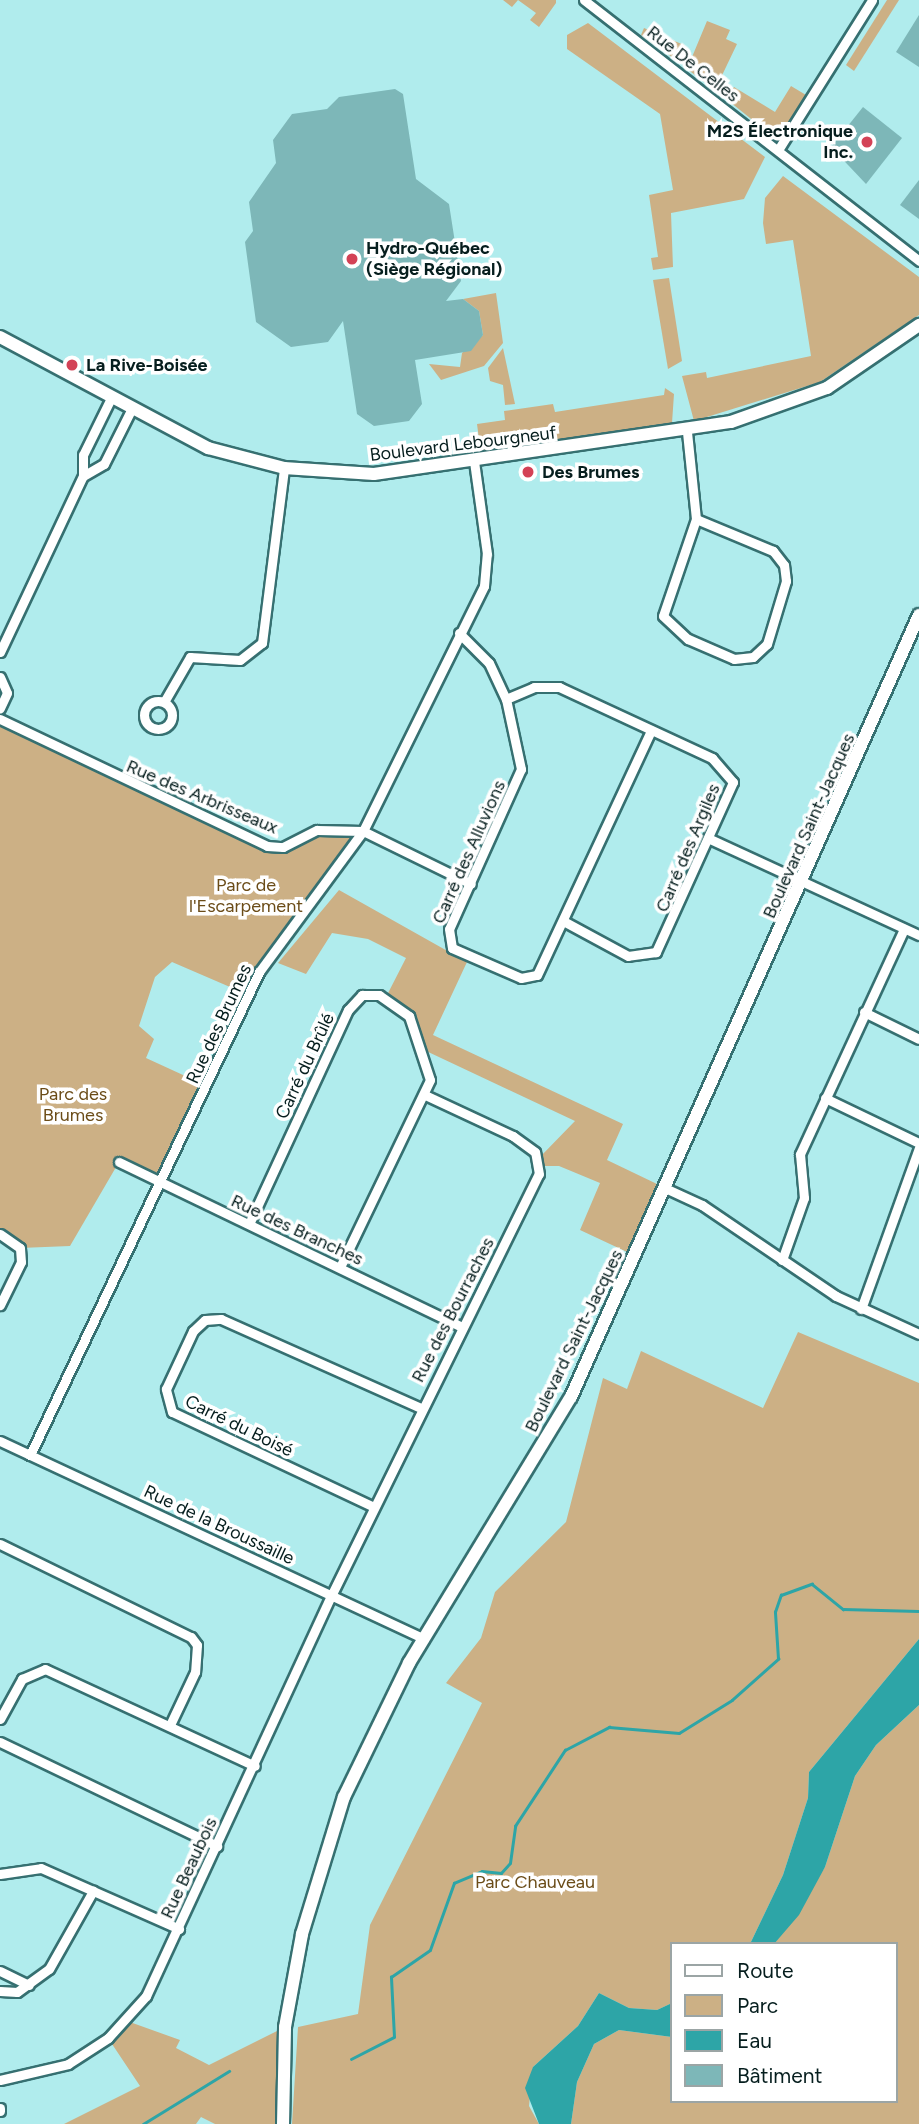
<!DOCTYPE html>
<html>
<head>
<meta charset="utf-8">
<style>
	body { margin:0 }
	#map { position:relative; width:919px; height:2124px; overflow:hidden; background:#b0eced; font-family:Figtree,sans-serif }
	div>[style] { position:absolute }
	[style*='--x'] { left:calc(var(--x)*1px); top:calc(var(--y)*1px); width:calc(var(--w)*1px); rotate:calc(var(--a)*1deg) }
	.green>* { inset:0; background:#ccb085 }
	.water>* { inset:0; background:#2da5a7 }
	.stream>* { height:2.5px; margin:-1.25px; padding:0 1.25px; transform-origin:1.25px; border-radius:1.25px; background:#2da5a7 }
	.building>* { inset:0; background:#7db7b8 }
	.roads { filter:drop-shadow(2px 0 #367071) drop-shadow(-2px 0 #367071) drop-shadow(0 2px #367071) drop-shadow(0 -2px #367071) }
	.street>* { height:9px; margin:-4.5px; padding:0 4.5px; transform-origin:4.5px; border-radius:4.5px; background:#fff }
	.street>.ring { margin:-4.5px; padding:0; box-sizing:content-box; background:none; border:9px solid #fff; border-radius:50% }
	.secondary>* { height:12px; margin:-6px; padding:0 6px; transform-origin:6px; border-radius:6px; background:#fff }
	.dots>* { width:19px; height:19px; translate:-50% -50%; box-sizing:border-box; border:4px solid #fff; border-radius:50% }
	span { translate:-50% -50%; white-space:nowrap; text-align:center; line-height:1.15; -webkit-text-stroke:7px #fff; paint-order:stroke }
	.street-label { font-size:18px; color:#061e1e }
	.poi-label { font-size:18px; color:#061e1e; font-weight:700 }
	.right { translate:-100% -50%; text-align:right }
	.left { translate:0 -50%; text-align:left }
	.park-label { font-size:18px; color:#6b4c18 }
	.legend { position:absolute; left:670px; top:1942px; width:228px; height:161px; box-sizing:border-box; background:#fff; border:2px solid #9ba5a5; margin:0; padding:9px 12px; list-style:none; font-size:21px; color:#061e1e }
	.legend li { display:flex; align-items:center; gap:14px; height:35px }
	.legend b { width:35px; border:2px solid #9ba5a5 }
</style>
</head>
<body>
<div id="map">
	<div class="green">
		<i style="clip-path:polygon(503px 0,556px 0,556px 3px,539px 27px,530px 20px,536px 13px,518px 0,512px 7px)"></i>
		<i style="clip-path:polygon(887px 0,899px 0,854px 71px,846px 65px)"></i>
		<i style="clip-path:polygon(707px 21px,730px 30px,726px 39px,737px 44px,715px 90px,687px 69px)"></i>
		<i style="clip-path:polygon(588px 23px,765px 157px,744px 199px,671px 213px,673px 267px,653px 270px,651px 258px,658px 257px,649px 195px,673px 190px,660px 114px,567px 49px,567px 35px)"></i>
		<i style="clip-path:polygon(644px 28px,684px 45px,676px 60px,641px 35px)"></i>
		<i style="clip-path:polygon(791px 86px,806px 95px,781px 135px,770px 134px,725px 98px,734px 87px,775px 112px)"></i>
		<i style="clip-path:polygon(783px 176px,919px 277px,919px 315px,820px 382px,694px 421px,682px 376px,706px 372px,707px 378px,811px 356px,793px 240px,766px 244px,763px 223px,765px 198px)"></i>
		<i style="clip-path:polygon(669px 278px,682px 361px,668px 369px,653px 280px)"></i>
		<i style="clip-path:polygon(496px 293px,503px 343px,484px 366px,441px 380px,429px 364px,460px 367px,462px 353px,483px 335px,479px 311px,463px 299px)"></i>
		<i style="clip-path:polygon(503px 348px,515px 404px,505px 405px,503px 385px,490px 381px,488px 368px)"></i>
		<i style="clip-path:polygon(665px 388px,674px 394px,672px 423px,486px 452px,480px 447px,477px 424px,505px 420px,504px 411px,553px 404px,555px 412px,664px 395px)"></i>
		<i style="clip-path:polygon(0 719px,233px 832px,283px 847px,317px 830px,363px 831px,273px 951px,241px 1010px,230px 987px,172px 962px,155px 977px,139px 1026px,154px 1039px,146px 1058px,207px 1086px,163px 1184px,119px 1162px,70px 1246px,20px 1248px,0 1234px)"></i>
		<i style="clip-path:polygon(339px 890px,467px 962px,433px 1035px,623px 1124px,607px 1160px,657px 1184px,627px 1252px,580px 1230px,600px 1183px,559px 1166px,540px 1166px,540px 1157px,575px 1121px,424px 1050px,409px 1016px,385px 999px,406px 958px,368px 939px,332px 933px,306px 974px,278px 963px)"></i>
		<i style="clip-path:polygon(798px 1332px,919px 1383px,919px 1639px,809px 1772px,808px 1798px,783px 1875px,750px 1944px,672px 1944px,672px 2003px,657px 2010px,629px 2008px,599px 1993px,578px 2026px,533px 2067px,529px 2106px,539px 2124px,292px 2124px,298px 2027px,358px 2014px,370px 1925px,482px 1703px,446px 1683px,481px 1638px,495px 1592px,566px 1522px,603px 1378px,627px 1389px,641px 1351px,763px 1408px)"></i>
		<i style="clip-path:polygon(919px 1705px,919px 2124px,571px 2124px,577px 2082px,594px 2044px,619px 2030px,672px 2037px,672px 2101px,896px 2101px,896px 1944px,774px 1944px,825px 1867px,855px 1776px,876px 1745px)"></i>
		<i style="clip-path:polygon(127px 2021px,180px 2040px,176px 2048px,209px 2065px,285px 2027px,283px 2124px,215px 2124px,201px 2117px,196px 2124px,64px 2124px,140px 2086px,108px 2038px)"></i>
	</div>
	<div class="water">
		<i style="clip-path:polygon(919px 1639px,919px 1705px,876px 1745px,855px 1776px,825px 1867px,799px 1915px,774px 1944px,750px 1944px,783px 1875px,808px 1798px,809px 1772px)"></i>
		<i style="clip-path:polygon(599px 1993px,629px 2008px,657px 2010px,672px 2003px,672px 2037px,619px 2030px,594px 2044px,577px 2082px,571px 2124px,539px 2124px,525px 2088px,533px 2067px,578px 2026px)"></i>
	</div>
	<div class="stream">
		<i style="--x:351;--y:2059;--w:48;--a:-27.1"></i>
		<i style="--x:394;--y:2037;--w:60;--a:-92.9"></i>
		<i style="--x:391;--y:1977;--w:47;--a:-34.7"></i>
		<i style="--x:430;--y:1950;--w:71;--a:-70.3"></i>
		<i style="--x:454;--y:1883;--w:30;--a:-23"></i>
		<i style="--x:482;--y:1871;--w:19;--a:6"></i>
		<i style="--x:501;--y:1873;--w:13;--a:-48"></i>
		<i style="--x:510;--y:1863;--w:37;--a:-82"></i>
		<i style="--x:515;--y:1826;--w:91;--a:-56.7"></i>
		<i style="--x:565;--y:1750;--w:50;--a:-27.6"></i>
		<i style="--x:609;--y:1727;--w:70;--a:4.9"></i>
		<i style="--x:679;--y:1733;--w:62;--a:-31.9"></i>
		<i style="--x:732;--y:1700;--w:62;--a:-41.7"></i>
		<i style="--x:778;--y:1659;--w:47;--a:-93.7"></i>
		<i style="--x:775;--y:1612;--w:18;--a:-71"></i>
		<i style="--x:781;--y:1595;--w:33;--a:-20"></i>
		<i style="--x:812;--y:1584;--w:40;--a:39"></i>
		<i style="--x:843;--y:1609;--w:76;--a:1.5"></i>
		<i style="--x:143;--y:2124;--w:101;--a:-31.6"></i>
	</div>
	<div class="building">
		<i style="clip-path:polygon(919px 15px,919px 67px,896px 52px)"></i>
		<i style="clip-path:polygon(395px 89px,403px 94px,416px 179px,449px 204px,461px 281px,446px 301px,463px 299px,479px 311px,483px 335px,471px 351px,415px 360px,422px 404px,409px 421px,374px 426px,357px 414px,343px 321px,328px 342px,291px 347px,256px 322px,245px 242px,253px 231px,249px 202px,276px 163px,273px 140px,292px 114px,327px 109px,339px 97px)"></i>
		<i style="clip-path:polygon(863px 107px,902px 138px,866px 184px,831px 147px)"></i>
		<i style="clip-path:polygon(919px 180px,919px 219px,900px 205px)"></i>
	</div>
	<div class="roads">
		<div class="street">
			<i style="--x:584;--y:0;--w:425;--a:37.9"></i>
			<i style="--x:778;--y:150;--w:177;--a:-57.9"></i>
			<i style="--x:687;--y:432;--w:87;--a:84.1"></i>
			<i style="--x:696;--y:519;--w:102;--a:108.8"></i>
			<i style="--x:663;--y:616;--w:34;--a:43"></i>
			<i style="--x:688;--y:639;--w:50;--a:23.5"></i>
			<i style="--x:734;--y:659;--w:19;--a:-6"></i>
			<i style="--x:753;--y:657;--w:19;--a:-43"></i>
			<i style="--x:767;--y:644;--w:66;--a:-73.2"></i>
			<i style="--x:786;--y:581;--w:16;--a:-97"></i>
			<i style="--x:784;--y:565;--w:18;--a:-128"></i>
			<i style="--x:773;--y:551;--w:83;--a:-157.4"></i>
			<i style="--x:83;--y:476;--w:24;--a:-30"></i>
			<i style="--x:104;--y:464;--w:63;--a:-63.4"></i>
			<i style="--x:459;--y:633;--w:42;--a:45"></i>
			<i style="--x:489;--y:663;--w:40;--a:65"></i>
			<i style="--x:506;--y:699;--w:72;--a:77.9"></i>
			<i style="--x:521;--y:769;--w:175;--a:114.2"></i>
			<i style="--x:449;--y:929;--w:19;--a:81"></i>
			<i style="--x:452;--y:948;--w:75;--a:23.5"></i>
			<i style="--x:521;--y:978;--w:16;--a:-11"></i>
			<i style="--x:537;--y:975;--w:270;--a:-65"></i>
			<i style="--x:0;--y:652;--w:195;--a:-64.8"></i>
			<i style="--x:83;--y:476;--w:21;--a:-90"></i>
			<i style="--x:83;--y:455;--w:66;--a:-63.8"></i>
			<i style="--x:0;--y:677;--w:17;--a:66"></i>
			<i style="--x:7;--y:693;--w:17;--a:115"></i>
			<i style="--x:506;--y:699;--w:30;--a:-23"></i>
			<i style="--x:534;--y:687;--w:25;--a:0"></i>
			<i style="--x:559;--y:687;--w:169;--a:24.9"></i>
			<i style="--x:712;--y:758;--w:32;--a:49"></i>
			<i style="--x:733;--y:782;--w:187;--a:114.4"></i>
			<i style="--x:656;--y:952;--w:28;--a:172"></i>
			<i style="--x:628;--y:956;--w:72;--a:-151.6"></i>
			<i class="ring" style="left:144px;top:701px;width:19px;height:19px"></i>
			<i style="--x:164;--y:702;--w:52;--a:-60"></i>
			<i style="--x:190;--y:657;--w:50;--a:3.4"></i>
			<i style="--x:240;--y:660;--w:28;--a:-38"></i>
			<i style="--x:262;--y:643;--w:176;--a:-82.8"></i>
			<i style="--x:0;--y:719;--w:296;--a:25.4"></i>
			<i style="--x:267;--y:846;--w:16;--a:4"></i>
			<i style="--x:283;--y:847;--w:38;--a:-27"></i>
			<i style="--x:317;--y:830;--w:46;--a:1.2"></i>
			<i style="--x:363;--y:831;--w:120;--a:26.1"></i>
			<i style="--x:710;--y:839;--w:230;--a:24.7"></i>
			<i style="--x:864;--y:1012;--w:61;--a:26.1"></i>
			<i style="--x:825;--y:1098;--w:104;--a:25.6"></i>
			<i style="--x:119;--y:1162;--w:381;--a:25.7"></i>
			<i style="--x:665;--y:1188;--w:41;--a:24.7"></i>
			<i style="--x:702;--y:1205;--w:162;--a:34.2"></i>
			<i style="--x:836;--y:1296;--w:91;--a:24.6"></i>
			<i style="--x:249;--y:1224;--w:236;--a:-65.2"></i>
			<i style="--x:348;--y:1010;--w:21;--a:-47"></i>
			<i style="--x:362;--y:995;--w:17;--a:0"></i>
			<i style="--x:379;--y:995;--w:37;--a:35"></i>
			<i style="--x:409;--y:1016;--w:67;--a:71.8"></i>
			<i style="--x:430;--y:1080;--w:208;--a:115.7"></i>
			<i style="--x:0;--y:1234;--w:24;--a:35"></i>
			<i style="--x:20;--y:1248;--w:14;--a:86"></i>
			<i style="--x:21;--y:1262;--w:48;--a:116"></i>
			<i style="--x:782;--y:1260;--w:66;--a:-70.5"></i>
			<i style="--x:804;--y:1198;--w:44;--a:-95.2"></i>
			<i style="--x:800;--y:1154;--w:248;--a:-65.2"></i>
			<i style="--x:861;--y:1309;--w:171;--a:-70.2"></i>
			<i style="--x:0;--y:1441;--w:468;--a:25"></i>
			<i style="--x:30;--y:1455;--w:535;--a:-64.63"></i>
			<i style="--x:259;--y:972;--w:175;--a:-53.6"></i>
			<i style="--x:363;--y:831;--w:273;--a:-63.7"></i>
			<i style="--x:484;--y:586;--w:32;--a:-85"></i>
			<i style="--x:487;--y:554;--w:93;--a:-98"></i>
			<i style="--x:374;--y:1507;--w:223;--a:-154.8"></i>
			<i style="--x:172;--y:1412;--w:24;--a:-105"></i>
			<i style="--x:166;--y:1389;--w:64;--a:-65"></i>
			<i style="--x:193;--y:1331;--w:16;--a:-43"></i>
			<i style="--x:205;--y:1320;--w:16;--a:-4"></i>
			<i style="--x:221;--y:1319;--w:219;--a:24"></i>
			<i style="--x:0;--y:1544;--w:212;--a:26"></i>
			<i style="--x:191;--y:1637;--w:10;--a:53"></i>
			<i style="--x:197;--y:1645;--w:27;--a:94"></i>
			<i style="--x:195;--y:1672;--w:59;--a:115.3"></i>
			<i style="--x:0;--y:1719;--w:46;--a:-61.2"></i>
			<i style="--x:22;--y:1679;--w:25;--a:-23"></i>
			<i style="--x:45;--y:1669;--w:231;--a:24.8"></i>
			<i style="--x:0;--y:1742;--w:241;--a:25.6"></i>
			<i style="--x:0;--y:1874;--w:41;--a:-8.3"></i>
			<i style="--x:41;--y:1868;--w:151;--a:23.8"></i>
			<i style="--x:0;--y:1971;--w:32;--a:26"></i>
			<i style="--x:0;--y:1991;--w:17;--a:3"></i>
			<i style="--x:17;--y:1992;--w:39;--a:-36"></i>
			<i style="--x:49;--y:1969;--w:90;--a:-60.6"></i>
			<i style="--x:0;--y:2080;--w:70;--a:-13.2"></i>
			<i style="--x:68;--y:2064;--w:48;--a:-33"></i>
			<i style="--x:108;--y:2038;--w:57;--a:-47.9"></i>
			<i style="--x:146;--y:1996;--w:443;--a:-65.2"></i>
			<i style="--x:332;--y:1594;--w:468;--a:-63.8"></i>
			<i style="--x:539;--y:1174;--w:22;--a:-100"></i>
			<i style="--x:535;--y:1152;--w:27;--a:-144"></i>
			<i style="--x:513;--y:1136;--w:97;--a:-155"></i>
			<i style="--x:0;--y:2108;--w:3;--a:90"></i>
		</div>
		<div class="secondary">
			<i style="--x:0;--y:337;--w:236;--a:28.1"></i>
			<i style="--x:208;--y:448;--w:79;--a:14.7"></i>
			<i style="--x:284;--y:468;--w:90;--a:3.8"></i>
			<i style="--x:374;--y:474;--w:361;--a:-8.3"></i>
			<i style="--x:731;--y:422;--w:102;--a:-19.5"></i>
			<i style="--x:827;--y:388;--w:112;--a:-34.4"></i>
			<i style="--x:283;--y:2124;--w:97;--a:-88.8"></i>
			<i style="--x:285;--y:2027;--w:95;--a:-79.6"></i>
			<i style="--x:302;--y:1934;--w:143;--a:-73"></i>
			<i style="--x:344;--y:1797;--w:149;--a:-64.1"></i>
			<i style="--x:409;--y:1663;--w:311;--a:-58.7"></i>
			<i style="--x:571;--y:1397;--w:856;--a:-66.01"></i>
		</div>
	</div>
	<div class="dots">
		<i style="left:867px;top:142px;background:#d34256"></i>
		<i style="left:352px;top:259px;background:#d34256"></i>
		<i style="left:72px;top:365px;background:#d34256"></i>
		<i style="left:528px;top:472px;background:#d34256"></i>
	</div>
	<div class="street-label">
		<span style="left:693px;top:64px;rotate:38deg">Rue De Celles</span>
		<span style="left:463px;top:444px;rotate:-7deg">Boulevard Lebourgneuf</span>
		<span style="left:202px;top:797px;rotate:23deg">Rue des Arbrisseaux</span>
		<span style="left:809px;top:826px;rotate:-66deg">Boulevard Saint-Jacques</span>
		<span style="left:688px;top:848px;rotate:-67deg">Carré des Argiles</span>
		<span style="left:469px;top:852px;rotate:-66deg">Carré des Alluvions</span>
		<span style="left:219px;top:1024px;rotate:-65deg">Rue des Brumes</span>
		<span style="left:305px;top:1066px;rotate:-65deg">Carré du Brûlé</span>
		<span style="left:297px;top:1230px;rotate:25deg">Rue des Branches</span>
		<span style="left:453px;top:1310px;rotate:-63deg">Rue des Bourraches</span>
		<span style="left:574px;top:1341px;rotate:-64deg">Boulevard Saint-Jacques</span>
		<span style="left:239px;top:1426px;rotate:26deg">Carré du Boisé</span>
		<span style="left:219px;top:1525px;rotate:25deg">Rue de la Broussaille</span>
		<span style="left:189px;top:1868px;rotate:-65deg">Rue Beaubois</span>
	</div>
	<div class="poi-label">
		<span class="right" style="left:853px;top:142px">M2S Électronique<br>Inc.</span>
		<span class="left" style="left:366px;top:259px">Hydro-Québec<br>(Siège Régional)</span>
		<span class="left" style="left:86px;top:365px">La Rive-Boisée</span>
		<span class="left" style="left:542px;top:472px">Des Brumes</span>
	</div>
	<div class="park-label">
		<span style="left:246px;top:896px">Parc de<br>l'Escarpement</span>
		<span style="left:73px;top:1105px">Parc des<br>Brumes</span>
		<span style="left:535px;top:1882px">Parc Chauveau</span>
	</div>
	<ul class="legend">
	<li><b style="height:9px;background:#fff"></b>Route</li>
	<li><b style="height:19px;background:#ccb085"></b>Parc</li>
	<li><b style="height:19px;background:#2da5a7"></b>Eau</li>
	<li><b style="height:19px;background:#7db7b8"></b>Bâtiment</li>
	</ul>
</div>
</body>
</html>
